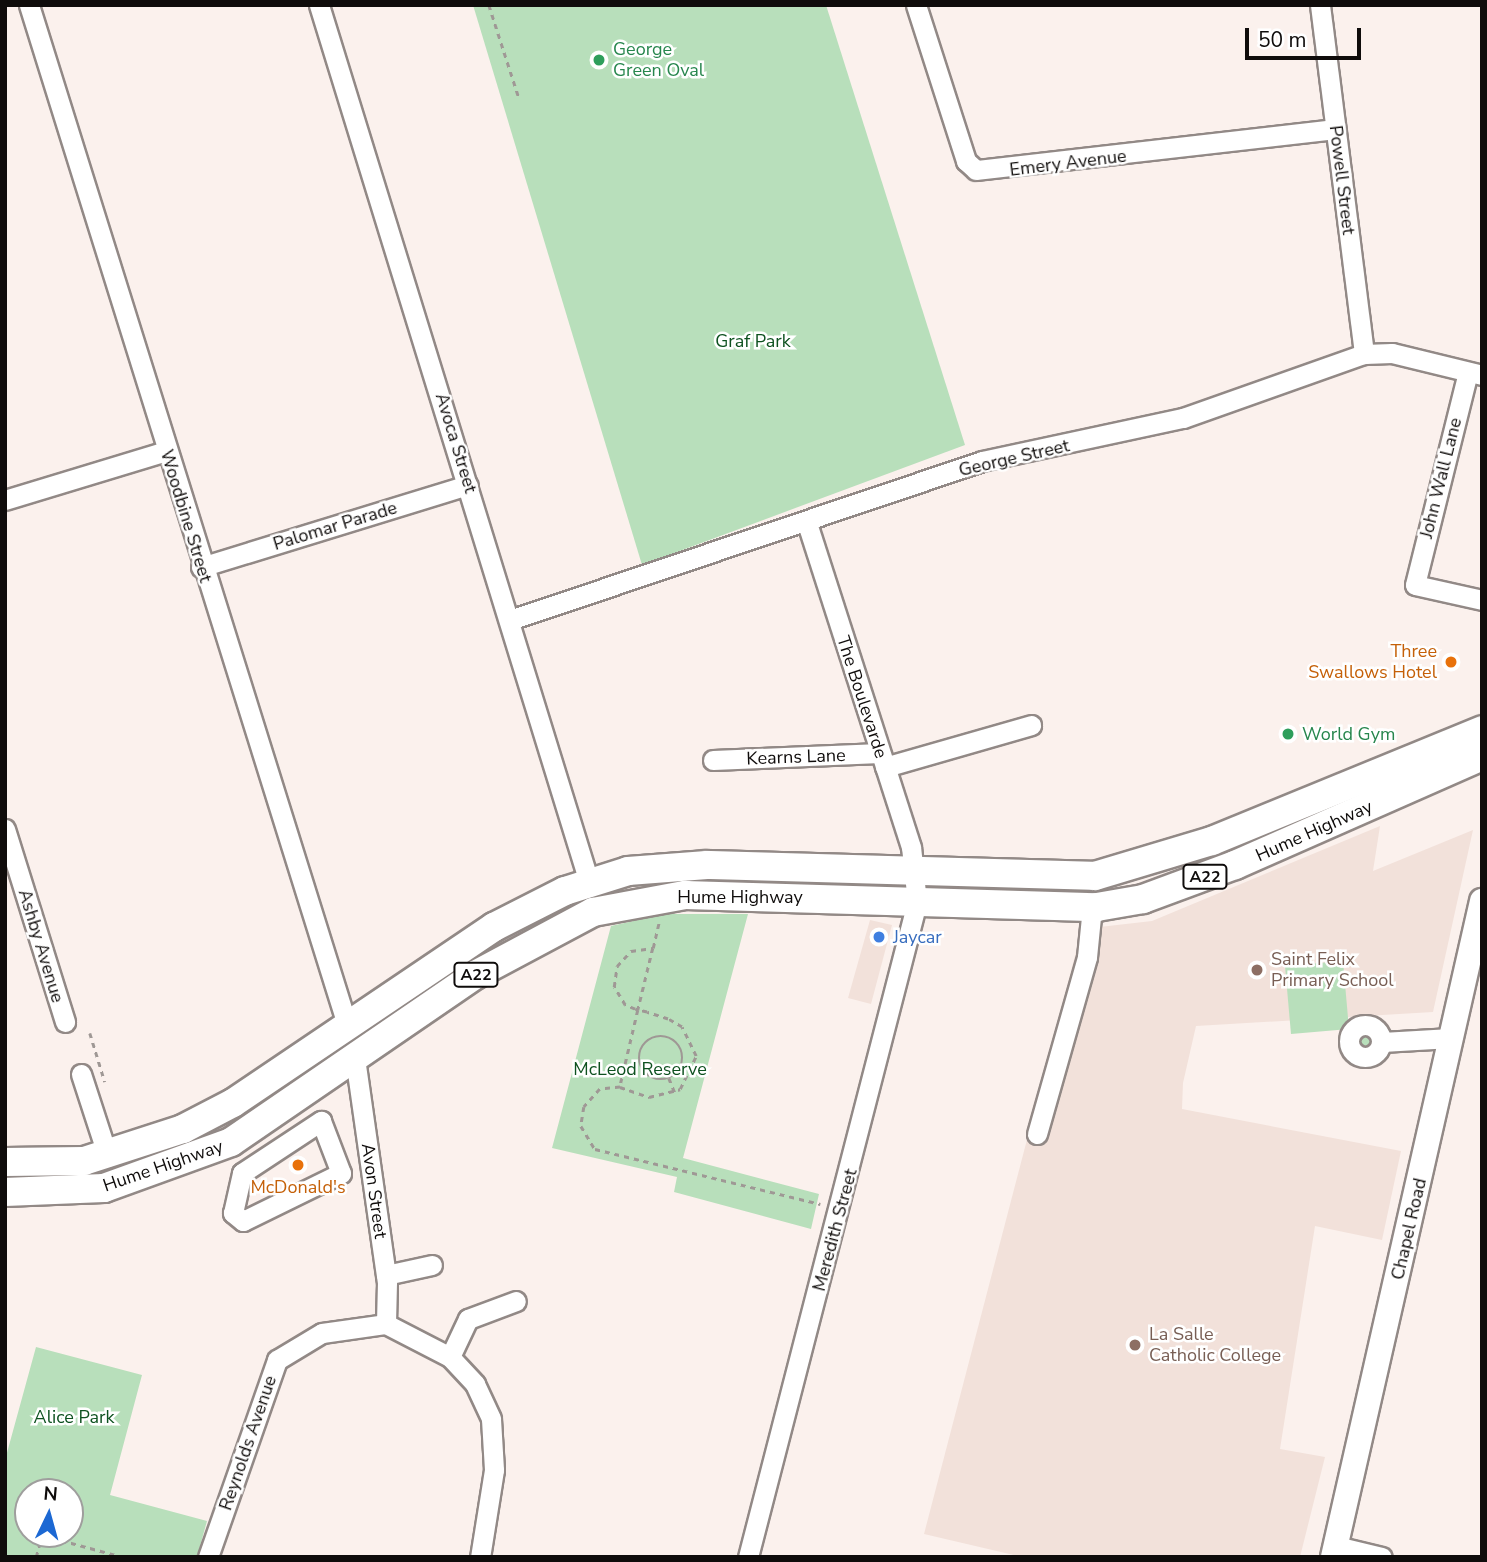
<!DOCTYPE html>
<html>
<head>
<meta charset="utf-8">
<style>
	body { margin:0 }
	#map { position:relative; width:1487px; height:1562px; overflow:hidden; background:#fbf1ed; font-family:"Nunito Sans",sans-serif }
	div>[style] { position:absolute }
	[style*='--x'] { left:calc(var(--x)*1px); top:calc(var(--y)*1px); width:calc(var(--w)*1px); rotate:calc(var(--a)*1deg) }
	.built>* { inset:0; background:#f2e1da }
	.green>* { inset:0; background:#b8dfbb }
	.round { border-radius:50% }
	.path>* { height:2.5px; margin-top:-1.25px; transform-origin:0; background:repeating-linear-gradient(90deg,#9f9895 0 5px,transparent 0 10px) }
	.path>.ring { margin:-1.25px; padding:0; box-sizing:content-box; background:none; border:2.5px solid #9f9895; border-radius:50% }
	.roads { filter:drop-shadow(2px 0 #928986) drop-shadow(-2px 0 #928986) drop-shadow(0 2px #928986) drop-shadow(0 -2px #928986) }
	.minor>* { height:19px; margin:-9.5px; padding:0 9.5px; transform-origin:9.5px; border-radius:9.5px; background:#fff }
	.minor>.ring { margin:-9.5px; padding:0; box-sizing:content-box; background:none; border:19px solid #fff; border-radius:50% }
	.major>* { height:24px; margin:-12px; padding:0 12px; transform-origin:12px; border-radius:12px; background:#fff }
	.highway>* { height:28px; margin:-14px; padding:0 14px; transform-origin:14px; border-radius:14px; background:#fff }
	.dots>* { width:19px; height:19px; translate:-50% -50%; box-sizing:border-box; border:4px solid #fff; border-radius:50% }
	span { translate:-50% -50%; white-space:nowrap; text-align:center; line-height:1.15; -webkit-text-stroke:5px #fff; paint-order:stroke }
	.shield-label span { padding:2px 5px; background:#fff; border:2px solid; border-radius:5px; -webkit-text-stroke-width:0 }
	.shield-label { font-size:16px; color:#0f0c0b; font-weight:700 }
	.leisure-label { font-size:18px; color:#27864d }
	.left { translate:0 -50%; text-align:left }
	.street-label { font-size:18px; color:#0f0c0b }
	.park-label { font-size:18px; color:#0d511f }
	.food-label { font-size:18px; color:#c56008 }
	.right { translate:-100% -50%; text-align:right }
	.shop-label { font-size:18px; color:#366cbe }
	.education-label { font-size:18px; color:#785e54 }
	.frame { position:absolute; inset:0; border:7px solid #0f0c0b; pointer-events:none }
	.north { position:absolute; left:14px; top:1478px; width:70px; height:70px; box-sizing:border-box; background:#fff; border:2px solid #9f9e9d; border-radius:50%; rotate:5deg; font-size:19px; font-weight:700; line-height:28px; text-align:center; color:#0f0c0b }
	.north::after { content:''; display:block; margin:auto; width:24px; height:32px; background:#1c68d3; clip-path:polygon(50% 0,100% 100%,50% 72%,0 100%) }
	.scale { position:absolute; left:1245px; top:28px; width:116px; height:32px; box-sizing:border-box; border:4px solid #0f0c0b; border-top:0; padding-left:9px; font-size:21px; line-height:24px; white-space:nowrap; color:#0f0c0b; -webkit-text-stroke:5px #fff; paint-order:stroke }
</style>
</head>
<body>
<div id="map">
	<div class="built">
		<i style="clip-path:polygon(1380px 826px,1373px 871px,1473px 830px,1433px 1012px,1196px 1026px,1183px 1083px,1182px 1109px,1401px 1151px,1382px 1240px,1315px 1226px,1280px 1449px,1325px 1457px,1300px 1557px,1022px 1557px,924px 1534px,1082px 929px,1152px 921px)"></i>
		<i style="clip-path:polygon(870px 920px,892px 925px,871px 1004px,848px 998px)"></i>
	</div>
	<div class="green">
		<i style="clip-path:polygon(473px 5px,826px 5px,965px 445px,642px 565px)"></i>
		<i style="clip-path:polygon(665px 914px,748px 914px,683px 1158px,819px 1194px,811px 1229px,674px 1192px,677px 1177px,552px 1148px,611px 926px)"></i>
		<i style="clip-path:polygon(1343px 961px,1349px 1029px,1291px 1034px,1285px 966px)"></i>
		<i class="round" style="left:1356px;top:1032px;width:20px;height:20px"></i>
		<i style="clip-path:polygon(evenodd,36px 1347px,142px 1375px,110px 1495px,207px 1521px,197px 1557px,5px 1557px,5px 1460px,36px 1347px,70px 1492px,70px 1534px,28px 1534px,28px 1492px,70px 1492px)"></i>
	</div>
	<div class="path">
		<i style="--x:489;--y:5;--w:98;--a:72.1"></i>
		<i style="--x:653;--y:948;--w:64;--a:103.6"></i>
		<i style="--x:638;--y:1010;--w:79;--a:103.2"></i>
		<i style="--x:620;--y:1087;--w:31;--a:19"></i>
		<i style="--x:649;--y:1097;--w:32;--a:-14"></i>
		<i style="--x:680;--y:1089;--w:37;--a:-64"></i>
		<i style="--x:696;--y:1056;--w:32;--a:-116"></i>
		<i style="--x:682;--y:1027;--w:16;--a:-150"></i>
		<i style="--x:668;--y:1019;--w:22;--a:-162"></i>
		<i style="--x:647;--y:1012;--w:9;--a:-167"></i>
		<i style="--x:638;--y:1010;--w:3;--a:-162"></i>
		<i style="--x:635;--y:1009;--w:11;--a:-158"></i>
		<i style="--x:625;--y:1005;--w:21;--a:-121"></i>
		<i style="--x:614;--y:987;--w:21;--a:-82"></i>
		<i style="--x:617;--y:966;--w:21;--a:-47"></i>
		<i style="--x:631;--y:951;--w:22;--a:-8"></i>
		<i style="--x:653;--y:948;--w:27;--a:-77"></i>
		<i style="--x:90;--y:1033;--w:51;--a:73"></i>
		<i class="ring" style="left:639px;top:1036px;width:41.5px;height:41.5px"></i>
		<i style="--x:669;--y:1078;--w:16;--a:68"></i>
		<i style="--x:620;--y:1087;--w:20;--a:174"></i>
		<i style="--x:600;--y:1089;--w:24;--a:132"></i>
		<i style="--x:584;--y:1107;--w:19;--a:99"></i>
		<i style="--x:581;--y:1126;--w:27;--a:59"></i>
		<i style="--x:595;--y:1149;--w:232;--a:13.7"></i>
		<i style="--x:36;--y:1557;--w:23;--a:-75"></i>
		<i style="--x:42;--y:1535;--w:84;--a:15.2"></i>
	</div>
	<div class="roads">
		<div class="minor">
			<i style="--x:29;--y:5;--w:1068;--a:72.68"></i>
			<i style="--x:319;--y:5;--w:918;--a:72.89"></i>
			<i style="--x:916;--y:5;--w:164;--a:72.2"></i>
			<i style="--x:966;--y:161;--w:13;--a:42"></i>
			<i style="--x:976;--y:170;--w:361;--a:-6.5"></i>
			<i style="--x:1320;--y:5;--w:352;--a:82.8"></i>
			<i style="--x:1468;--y:372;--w:219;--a:104"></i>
			<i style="--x:1415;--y:585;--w:69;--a:12.6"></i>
			<i style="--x:5;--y:500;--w:168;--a:-16.9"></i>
			<i style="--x:201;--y:567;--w:279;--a:-17.1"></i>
			<i style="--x:510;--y:620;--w:498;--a:-18.6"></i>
			<i style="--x:982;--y:461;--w:206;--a:-12.1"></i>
			<i style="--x:1183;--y:418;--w:192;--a:-19.5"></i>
			<i style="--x:1364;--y:354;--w:28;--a:-2"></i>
			<i style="--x:1392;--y:353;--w:93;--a:13.7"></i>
			<i style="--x:713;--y:760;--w:167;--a:-2.4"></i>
			<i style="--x:885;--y:767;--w:152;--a:-16"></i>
			<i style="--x:5;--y:829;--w:202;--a:72.7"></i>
			<i class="ring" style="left:1349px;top:1025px;width:13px;height:13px"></i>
			<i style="--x:1382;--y:1042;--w:69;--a:-3.3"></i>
			<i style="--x:355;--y:1058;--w:226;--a:81.9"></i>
			<i style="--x:387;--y:1282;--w:42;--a:91.4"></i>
			<i style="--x:81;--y:1074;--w:87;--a:72"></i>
			<i style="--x:321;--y:1121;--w:56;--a:69"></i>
			<i style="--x:341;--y:1173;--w:109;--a:153.9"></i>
			<i style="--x:243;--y:1221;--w:13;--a:-141"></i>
			<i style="--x:233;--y:1213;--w:41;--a:-77.3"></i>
			<i style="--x:242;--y:1173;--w:95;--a:-33.4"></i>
			<i style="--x:1037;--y:1134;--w:184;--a:-74.2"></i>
			<i style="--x:1087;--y:957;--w:50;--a:-84.3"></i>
			<i style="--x:386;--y:1275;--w:47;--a:-12.3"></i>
			<i style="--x:386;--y:1324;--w:72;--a:27.3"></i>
			<i style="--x:450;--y:1357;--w:37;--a:47"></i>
			<i style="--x:475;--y:1384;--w:38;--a:65"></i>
			<i style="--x:491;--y:1419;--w:51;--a:86.6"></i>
			<i style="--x:494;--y:1470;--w:88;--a:99.1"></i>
			<i style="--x:450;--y:1357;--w:42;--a:-64.7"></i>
			<i style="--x:468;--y:1319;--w:51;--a:-20.6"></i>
			<i style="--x:1336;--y:1546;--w:47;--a:13.4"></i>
			<i style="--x:208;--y:1557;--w:209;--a:-70.7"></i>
			<i style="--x:277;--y:1360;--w:52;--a:-31"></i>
			<i style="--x:322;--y:1333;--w:65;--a:-8"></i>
			<i style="--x:748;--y:1557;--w:676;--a:-75.53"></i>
			<i style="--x:917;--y:902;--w:55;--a:-96.2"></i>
			<i style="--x:911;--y:847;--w:340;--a:-107.8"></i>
		</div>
		<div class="major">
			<i style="--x:1333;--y:1557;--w:673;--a:-77.2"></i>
		</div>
		<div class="highway">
			<i style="--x:5;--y:1162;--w:79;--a:-0.7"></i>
			<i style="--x:84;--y:1161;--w:104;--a:-17.9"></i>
			<i style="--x:183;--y:1129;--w:56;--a:-27.5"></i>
			<i style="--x:233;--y:1103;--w:315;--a:-34"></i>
			<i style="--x:494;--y:927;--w:80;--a:-26.9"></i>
			<i style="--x:565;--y:891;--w:66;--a:-17.6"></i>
			<i style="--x:628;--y:871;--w:79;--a:-4.3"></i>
			<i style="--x:707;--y:865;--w:388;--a:1.6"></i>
			<i style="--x:1095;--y:876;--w:122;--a:-16.7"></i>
			<i style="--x:1212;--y:841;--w:292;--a:-22.3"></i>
			<i style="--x:5;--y:1192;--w:99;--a:-2.3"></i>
			<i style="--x:104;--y:1188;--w:135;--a:-19.9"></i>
			<i style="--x:231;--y:1142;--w:296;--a:-34.4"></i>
			<i style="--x:475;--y:975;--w:134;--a:-28.1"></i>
			<i style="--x:593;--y:912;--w:94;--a:-10.5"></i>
			<i style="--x:685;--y:895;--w:412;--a:1.7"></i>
			<i style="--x:1097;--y:907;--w:47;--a:-9.9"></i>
			<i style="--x:1143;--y:899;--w:98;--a:-20.3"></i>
			<i style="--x:1235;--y:865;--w:270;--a:-23.8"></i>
		</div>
	</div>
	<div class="dots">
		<i style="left:599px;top:60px;background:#2e9e5b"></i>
		<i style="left:1451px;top:662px;background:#e8710a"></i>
		<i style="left:1288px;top:734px;background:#2e9e5b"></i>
		<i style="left:879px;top:937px;background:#3f7fe0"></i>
		<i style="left:1257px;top:970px;background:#8d6e63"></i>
		<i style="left:298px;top:1165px;background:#e8710a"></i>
		<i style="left:1135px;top:1345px;background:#8d6e63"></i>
	</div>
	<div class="shield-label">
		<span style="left:1205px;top:877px">A22</span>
		<span style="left:476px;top:975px">A22</span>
	</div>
	<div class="leisure-label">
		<span class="left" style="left:613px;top:60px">George<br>Green Oval</span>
		<span class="left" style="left:1302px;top:734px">World Gym</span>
	</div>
	<div class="street-label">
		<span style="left:1068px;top:163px;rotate:-7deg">Emery Avenue</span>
		<span style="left:1342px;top:180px;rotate:83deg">Powell Street</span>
		<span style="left:456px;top:443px;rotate:73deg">Avoca Street</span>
		<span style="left:1014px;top:458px;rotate:-13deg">George Street</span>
		<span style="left:1441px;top:478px;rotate:-76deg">John Wall Lane</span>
		<span style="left:186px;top:516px;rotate:73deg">Woodbine Street</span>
		<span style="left:335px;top:526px;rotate:-17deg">Palomar Parade</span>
		<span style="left:862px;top:697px;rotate:72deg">The Boulevarde</span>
		<span style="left:796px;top:757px;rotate:-2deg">Kearns Lane</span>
		<span style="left:1314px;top:831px;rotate:-24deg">Hume Highway</span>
		<span style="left:740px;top:897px">Hume Highway</span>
		<span style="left:41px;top:946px;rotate:73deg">Ashby Avenue</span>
		<span style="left:163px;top:1166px;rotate:-19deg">Hume Highway</span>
		<span style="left:374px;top:1191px;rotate:82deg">Avon Street</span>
		<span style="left:1409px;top:1229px;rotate:-77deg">Chapel Road</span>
		<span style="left:835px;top:1230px;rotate:-75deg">Meredith Street</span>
		<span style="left:248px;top:1443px;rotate:-71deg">Reynolds Avenue</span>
	</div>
	<div class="park-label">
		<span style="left:753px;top:341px">Graf Park</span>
		<span style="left:640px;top:1069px">McLeod Reserve</span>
		<span style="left:74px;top:1417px">Alice Park</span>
	</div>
	<div class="food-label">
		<span class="right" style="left:1437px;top:662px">Three<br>Swallows Hotel</span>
		<span style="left:298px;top:1187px">McDonald's</span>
	</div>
	<div class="shop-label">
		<span class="left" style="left:893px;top:937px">Jaycar</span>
	</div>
	<div class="education-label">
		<span class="left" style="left:1271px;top:970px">Saint Felix<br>Primary School</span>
		<span class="left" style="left:1149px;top:1345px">La Salle<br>Catholic College</span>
	</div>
	<div class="frame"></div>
	<div class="north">N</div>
	<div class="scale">50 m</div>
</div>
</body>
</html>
